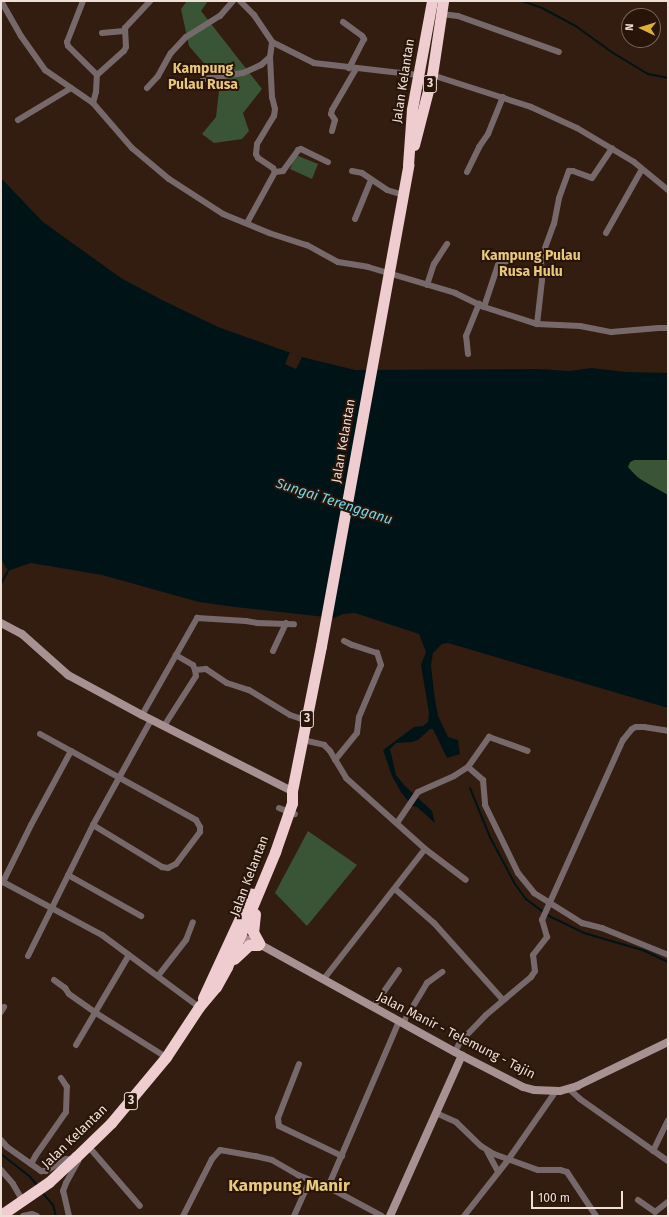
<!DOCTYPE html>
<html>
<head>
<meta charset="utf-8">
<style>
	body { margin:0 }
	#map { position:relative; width:669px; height:1217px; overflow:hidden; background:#331d11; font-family:"Fira Sans",sans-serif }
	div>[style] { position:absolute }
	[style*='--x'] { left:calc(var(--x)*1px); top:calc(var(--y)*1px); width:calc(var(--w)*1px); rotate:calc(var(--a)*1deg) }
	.green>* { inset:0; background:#3a5436 }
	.water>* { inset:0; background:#001317 }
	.pier>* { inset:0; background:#331d11 }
	.stream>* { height:2px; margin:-1px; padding:0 1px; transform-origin:1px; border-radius:1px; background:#001317 }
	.street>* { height:6px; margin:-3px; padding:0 3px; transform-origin:3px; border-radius:3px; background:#77696b }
	.secondary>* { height:8px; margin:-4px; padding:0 4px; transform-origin:4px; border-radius:4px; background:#a79193 }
	.highway>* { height:11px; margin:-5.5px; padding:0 5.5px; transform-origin:5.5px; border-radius:5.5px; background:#efcccf }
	span { translate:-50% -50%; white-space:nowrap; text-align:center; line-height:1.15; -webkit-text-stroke:4px #281408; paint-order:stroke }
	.shield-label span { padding:1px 3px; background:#281408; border:1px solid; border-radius:3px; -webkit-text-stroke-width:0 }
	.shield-label { font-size:12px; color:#eedfd7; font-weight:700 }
	.street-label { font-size:13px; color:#eedfd7 }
	.neighbourhood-label { font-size:14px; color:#e7c87d; font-weight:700 }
	.water-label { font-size:14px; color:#6dd9ec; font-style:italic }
	.district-label { font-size:17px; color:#e7c87d; font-weight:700 }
	.frame { position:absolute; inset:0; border:2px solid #eedfd7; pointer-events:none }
	.north { position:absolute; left:621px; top:8px; width:40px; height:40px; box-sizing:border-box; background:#281408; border:1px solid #77655b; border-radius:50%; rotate:274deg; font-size:11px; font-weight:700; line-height:16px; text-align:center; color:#eedfd7 }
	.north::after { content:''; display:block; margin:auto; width:14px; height:18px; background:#dfb034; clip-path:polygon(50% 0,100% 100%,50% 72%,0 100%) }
	.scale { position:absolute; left:531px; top:1191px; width:92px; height:18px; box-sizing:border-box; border:2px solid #eedfd7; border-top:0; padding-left:5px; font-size:12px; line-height:14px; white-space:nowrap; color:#eedfd7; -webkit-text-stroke:3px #281408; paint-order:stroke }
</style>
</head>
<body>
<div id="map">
	<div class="green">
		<i style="clip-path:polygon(187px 1px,208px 1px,201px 11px,262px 89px,243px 113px,249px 131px,242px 139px,214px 143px,202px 134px,216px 117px,220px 82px,189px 46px,181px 9px)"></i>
		<i style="clip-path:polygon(296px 155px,318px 164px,312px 179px,290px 169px)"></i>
		<i style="clip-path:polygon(634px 460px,668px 460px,668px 495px,647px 484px,630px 471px,627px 467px,630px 462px)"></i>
		<i style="clip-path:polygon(308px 831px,357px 865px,307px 926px,275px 893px)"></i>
	</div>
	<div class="water">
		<i style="clip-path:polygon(1px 178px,43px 222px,121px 278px,160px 299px,218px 327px,302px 357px,355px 370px,538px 369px,569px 371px,591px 368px,626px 372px,668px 373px,668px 460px,634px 460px,630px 462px,628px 467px,638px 478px,668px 495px,668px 708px,448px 643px,442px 644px,433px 653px,431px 665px,434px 693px,438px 716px,448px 737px,458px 740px,460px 754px,447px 758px,433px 729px,430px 729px,418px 740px,412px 742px,396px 743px,390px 749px,396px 775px,405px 786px,432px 811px,435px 823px,417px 807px,412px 806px,401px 792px,392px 776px,383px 750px,414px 727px,423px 726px,428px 722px,429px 713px,421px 665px,426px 652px,419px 634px,355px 613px,343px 614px,334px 618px,235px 607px,199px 602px,102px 575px,49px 566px,31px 563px,10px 570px,6px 568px,1px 558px)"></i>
	</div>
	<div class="pier">
		<i style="clip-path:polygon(290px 352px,302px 357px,296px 369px,285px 364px)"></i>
	</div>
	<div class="stream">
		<i style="--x:522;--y:1;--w:21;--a:19"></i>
		<i style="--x:542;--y:8;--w:40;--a:28"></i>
		<i style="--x:577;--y:27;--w:44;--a:35.8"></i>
		<i style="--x:613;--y:53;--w:41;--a:31"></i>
		<i style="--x:648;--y:74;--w:20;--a:11"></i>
		<i style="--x:1;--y:584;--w:19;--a:-62"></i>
		<i style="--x:470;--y:788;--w:53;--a:67.8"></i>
		<i style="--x:490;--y:837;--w:53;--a:62"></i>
		<i style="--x:515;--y:884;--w:19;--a:54"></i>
		<i style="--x:526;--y:899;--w:21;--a:37"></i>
		<i style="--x:547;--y:915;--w:41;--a:25.9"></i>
		<i style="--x:584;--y:933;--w:64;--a:16.4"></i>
		<i style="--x:645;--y:951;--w:25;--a:26"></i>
		<i style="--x:1;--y:1154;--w:37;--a:38"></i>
		<i style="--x:30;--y:1177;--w:11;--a:49"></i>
		<i style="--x:42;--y:1192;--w:17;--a:50"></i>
		<i style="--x:53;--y:1205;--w:11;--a:75"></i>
	</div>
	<div class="street">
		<i style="--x:1;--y:1;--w:40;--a:60.3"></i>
		<i style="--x:21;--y:36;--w:42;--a:54.8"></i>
		<i style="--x:45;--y:70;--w:58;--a:34.5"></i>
		<i style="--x:93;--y:103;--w:60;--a:49.1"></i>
		<i style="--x:132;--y:148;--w:48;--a:40"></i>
		<i style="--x:169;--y:179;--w:64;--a:32.9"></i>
		<i style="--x:223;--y:214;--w:50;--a:22.4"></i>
		<i style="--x:269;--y:233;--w:40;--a:18"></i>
		<i style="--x:307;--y:245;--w:35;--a:29"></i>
		<i style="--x:338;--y:262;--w:30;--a:9"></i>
		<i style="--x:368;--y:267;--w:91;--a:16.6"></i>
		<i style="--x:455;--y:293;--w:32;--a:26"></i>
		<i style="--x:484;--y:307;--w:56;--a:17.8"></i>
		<i style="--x:537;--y:324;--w:43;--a:2.7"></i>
		<i style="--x:580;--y:326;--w:32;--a:11"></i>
		<i style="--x:611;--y:332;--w:48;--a:-4.8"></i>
		<i style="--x:659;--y:328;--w:9;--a:0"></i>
		<i style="--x:83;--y:1;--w:44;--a:111.3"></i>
		<i style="--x:67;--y:42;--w:4;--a:76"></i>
		<i style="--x:68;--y:46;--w:41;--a:45"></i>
		<i style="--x:240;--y:1;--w:20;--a:45"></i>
		<i style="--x:254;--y:15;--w:32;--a:56"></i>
		<i style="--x:272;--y:42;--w:47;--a:26.6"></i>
		<i style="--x:314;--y:63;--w:105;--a:6.6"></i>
		<i style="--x:441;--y:14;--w:17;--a:7"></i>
		<i style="--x:458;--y:16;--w:107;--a:19.6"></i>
		<i style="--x:343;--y:22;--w:24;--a:36"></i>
		<i style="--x:362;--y:36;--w:4;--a:56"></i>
		<i style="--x:364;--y:39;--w:33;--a:117"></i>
		<i style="--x:102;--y:33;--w:22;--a:-5"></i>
		<i style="--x:432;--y:75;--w:104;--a:17.9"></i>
		<i style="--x:531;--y:107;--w:51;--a:24.5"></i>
		<i style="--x:577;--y:128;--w:66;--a:30.8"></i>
		<i style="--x:634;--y:162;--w:44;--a:39.5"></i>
		<i style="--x:203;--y:79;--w:40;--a:-8.5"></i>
		<i style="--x:243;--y:73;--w:20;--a:-24"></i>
		<i style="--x:261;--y:65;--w:12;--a:-42"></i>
		<i style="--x:147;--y:88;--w:16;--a:-47"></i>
		<i style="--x:158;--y:76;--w:26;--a:-61"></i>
		<i style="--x:171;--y:53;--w:22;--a:-47"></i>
		<i style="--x:186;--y:37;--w:40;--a:-32"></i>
		<i style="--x:220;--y:16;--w:20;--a:-49"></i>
		<i style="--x:93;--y:103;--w:11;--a:-75"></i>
		<i style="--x:96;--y:92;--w:17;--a:-87"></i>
		<i style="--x:97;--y:75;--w:36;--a:-42"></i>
		<i style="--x:124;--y:51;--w:4;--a:-63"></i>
		<i style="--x:126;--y:47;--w:19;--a:-93"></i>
		<i style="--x:125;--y:28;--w:37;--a:-47"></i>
		<i style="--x:18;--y:120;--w:62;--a:-31.1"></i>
		<i style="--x:332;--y:131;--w:11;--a:-75"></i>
		<i style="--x:335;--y:120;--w:7;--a:-124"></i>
		<i style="--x:331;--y:114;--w:4;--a:-76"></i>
		<i style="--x:332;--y:110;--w:48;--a:-59.7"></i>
		<i style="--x:352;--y:171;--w:10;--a:11"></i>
		<i style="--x:362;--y:173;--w:30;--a:34"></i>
		<i style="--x:387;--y:190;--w:17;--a:17"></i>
		<i style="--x:275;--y:172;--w:8;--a:-7"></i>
		<i style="--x:283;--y:171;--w:26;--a:-54"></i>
		<i style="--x:298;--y:150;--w:3;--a:-18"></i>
		<i style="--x:301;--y:149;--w:30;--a:26"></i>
		<i style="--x:467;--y:172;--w:28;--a:-64"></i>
		<i style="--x:479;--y:147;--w:16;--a:-55"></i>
		<i style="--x:488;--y:134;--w:40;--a:-68"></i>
		<i style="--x:355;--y:219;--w:42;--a:-67.7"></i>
		<i style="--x:247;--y:223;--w:58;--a:-61.2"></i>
		<i style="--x:275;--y:172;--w:4;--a:-117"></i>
		<i style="--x:273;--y:168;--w:18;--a:-146"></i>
		<i style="--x:258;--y:158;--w:4;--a:-117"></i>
		<i style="--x:256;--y:154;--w:10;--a:-84"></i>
		<i style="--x:257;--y:144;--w:33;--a:-59"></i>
		<i style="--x:274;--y:116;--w:7;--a:-82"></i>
		<i style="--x:275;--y:109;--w:12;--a:-104"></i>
		<i style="--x:272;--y:97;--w:40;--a:-92.9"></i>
		<i style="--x:270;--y:57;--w:15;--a:-82"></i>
		<i style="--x:606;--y:233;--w:73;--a:-60.6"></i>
		<i style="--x:427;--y:285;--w:22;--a:-72"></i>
		<i style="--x:434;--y:264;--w:24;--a:-57"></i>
		<i style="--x:484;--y:307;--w:44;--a:-71.6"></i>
		<i style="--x:498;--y:265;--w:10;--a:-24"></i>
		<i style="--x:537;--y:324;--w:44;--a:-83.5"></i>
		<i style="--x:542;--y:280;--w:21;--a:-93"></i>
		<i style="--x:541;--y:259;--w:37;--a:-70"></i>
		<i style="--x:554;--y:224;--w:26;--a:-79"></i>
		<i style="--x:559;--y:198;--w:29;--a:-70"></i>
		<i style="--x:569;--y:171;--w:4;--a:0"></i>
		<i style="--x:573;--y:171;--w:20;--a:20"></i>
		<i style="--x:592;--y:178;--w:36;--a:-56"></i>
		<i style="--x:468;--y:354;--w:18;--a:-96"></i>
		<i style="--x:466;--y:336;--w:35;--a:-68"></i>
		<i style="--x:273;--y:651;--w:31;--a:-65"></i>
		<i style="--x:195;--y:670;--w:11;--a:-5"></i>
		<i style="--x:206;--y:669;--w:25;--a:34"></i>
		<i style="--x:227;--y:683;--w:23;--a:18"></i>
		<i style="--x:249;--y:690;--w:48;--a:31.4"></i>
		<i style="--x:290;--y:715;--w:18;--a:19"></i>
		<i style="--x:142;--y:715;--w:112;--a:-60.4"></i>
		<i style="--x:197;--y:618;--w:49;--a:3.5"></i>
		<i style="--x:246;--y:621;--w:11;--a:10"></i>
		<i style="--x:257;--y:623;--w:37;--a:2"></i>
		<i style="--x:164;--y:726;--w:59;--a:-57.4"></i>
		<i style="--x:196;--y:676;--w:6;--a:-99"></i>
		<i style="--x:195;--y:670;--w:5;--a:-112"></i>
		<i style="--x:193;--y:665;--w:20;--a:-150"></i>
		<i style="--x:40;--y:734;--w:35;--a:29"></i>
		<i style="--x:303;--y:740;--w:22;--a:13"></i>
		<i style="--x:324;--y:745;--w:8;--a:45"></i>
		<i style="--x:330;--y:751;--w:31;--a:59"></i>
		<i style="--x:346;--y:778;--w:106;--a:41.9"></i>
		<i style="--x:425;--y:849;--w:51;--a:37.1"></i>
		<i style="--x:335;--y:760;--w:35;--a:-51"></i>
		<i style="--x:357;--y:733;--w:16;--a:-83"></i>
		<i style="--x:359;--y:717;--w:56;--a:-67.1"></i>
		<i style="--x:381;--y:665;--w:13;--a:-108"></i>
		<i style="--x:377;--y:653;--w:26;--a:-162"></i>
		<i style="--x:352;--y:645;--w:9;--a:-153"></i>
		<i style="--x:468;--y:767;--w:20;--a:41"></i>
		<i style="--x:483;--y:780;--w:25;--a:85"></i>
		<i style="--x:485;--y:805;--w:76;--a:64.1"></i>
		<i style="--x:518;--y:873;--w:26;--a:51"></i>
		<i style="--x:534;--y:893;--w:57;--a:32"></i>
		<i style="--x:582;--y:923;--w:21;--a:14"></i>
		<i style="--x:602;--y:928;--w:71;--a:22.2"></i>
		<i style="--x:279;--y:808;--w:17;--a:21"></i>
		<i style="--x:397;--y:823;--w:37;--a:-56"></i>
		<i style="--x:418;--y:792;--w:39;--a:-24"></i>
		<i style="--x:454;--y:776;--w:17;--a:-33"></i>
		<i style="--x:468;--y:767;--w:37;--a:-55"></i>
		<i style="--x:489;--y:737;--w:41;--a:19.7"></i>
		<i style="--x:93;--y:825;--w:81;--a:31.3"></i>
		<i style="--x:162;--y:867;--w:6;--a:9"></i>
		<i style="--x:168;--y:868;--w:9;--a:-27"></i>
		<i style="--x:176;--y:864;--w:40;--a:-53"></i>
		<i style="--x:200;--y:832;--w:5;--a:-90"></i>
		<i style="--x:200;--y:827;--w:8;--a:-120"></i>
		<i style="--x:196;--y:820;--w:143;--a:-151.1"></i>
		<i style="--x:71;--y:751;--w:84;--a:118.4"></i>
		<i style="--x:31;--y:825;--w:64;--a:116.2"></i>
		<i style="--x:3;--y:882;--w:112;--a:28.2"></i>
		<i style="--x:102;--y:935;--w:121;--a:36.6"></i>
		<i style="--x:68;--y:875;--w:84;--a:29.3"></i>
		<i style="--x:395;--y:889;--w:52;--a:41.1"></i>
		<i style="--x:434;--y:923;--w:103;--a:48.1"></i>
		<i style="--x:28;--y:956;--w:146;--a:-63.6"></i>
		<i style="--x:93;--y:825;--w:120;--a:-61.1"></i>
		<i style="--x:158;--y:976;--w:46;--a:-52.1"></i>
		<i style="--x:186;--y:940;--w:19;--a:-69"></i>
		<i style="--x:54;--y:980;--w:14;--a:36"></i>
		<i style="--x:65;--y:988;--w:7;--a:56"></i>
		<i style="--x:69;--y:994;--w:33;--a:35"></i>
		<i style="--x:96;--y:1013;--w:83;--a:32.2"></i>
		<i style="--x:323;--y:980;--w:166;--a:-52.1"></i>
		<i style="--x:373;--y:1007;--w:45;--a:-54.9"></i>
		<i style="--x:1;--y:1012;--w:6;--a:-59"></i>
		<i style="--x:403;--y:1023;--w:47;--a:-59"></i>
		<i style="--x:427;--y:983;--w:19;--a:-36"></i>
		<i style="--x:76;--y:1045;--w:104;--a:-59.5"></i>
		<i style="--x:455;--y:1052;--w:11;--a:-63"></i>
		<i style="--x:460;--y:1042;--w:37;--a:-46"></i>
		<i style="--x:486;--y:1015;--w:59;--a:-40.2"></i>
		<i style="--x:531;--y:977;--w:7;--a:-56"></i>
		<i style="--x:535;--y:971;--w:16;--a:-97"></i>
		<i style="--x:533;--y:955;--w:23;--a:-52"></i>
		<i style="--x:547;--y:937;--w:18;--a:-106"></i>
		<i style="--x:542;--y:920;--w:197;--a:-65.8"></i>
		<i style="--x:623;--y:740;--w:14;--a:-51"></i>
		<i style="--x:632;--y:729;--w:4;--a:-27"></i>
		<i style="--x:636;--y:727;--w:8;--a:0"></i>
		<i style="--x:644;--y:727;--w:24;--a:9"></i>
		<i style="--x:299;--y:1064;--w:58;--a:111.3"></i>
		<i style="--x:278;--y:1118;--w:8;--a:83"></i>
		<i style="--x:279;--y:1126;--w:70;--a:25.5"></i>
		<i style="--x:569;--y:1089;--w:15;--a:42"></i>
		<i style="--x:580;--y:1099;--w:108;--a:35.2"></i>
		<i style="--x:436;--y:1113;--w:22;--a:24"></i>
		<i style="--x:456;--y:1122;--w:35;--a:44"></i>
		<i style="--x:481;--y:1146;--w:15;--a:32"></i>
		<i style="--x:494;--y:1154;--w:47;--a:20"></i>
		<i style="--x:538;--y:1170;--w:22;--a:0"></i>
		<i style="--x:560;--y:1170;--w:7;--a:16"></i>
		<i style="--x:567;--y:1172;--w:53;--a:56.6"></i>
		<i style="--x:1;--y:1140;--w:9;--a:49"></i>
		<i style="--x:7;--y:1147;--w:42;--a:35.2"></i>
		<i style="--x:41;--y:1171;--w:5;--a:0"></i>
		<i style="--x:46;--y:1171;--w:23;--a:-31"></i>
		<i style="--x:66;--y:1159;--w:7;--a:0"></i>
		<i style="--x:88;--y:1146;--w:79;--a:49.1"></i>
		<i style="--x:487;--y:1151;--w:24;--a:62"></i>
		<i style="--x:653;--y:1151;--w:34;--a:-64"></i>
		<i style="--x:31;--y:1164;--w:10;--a:-61"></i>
		<i style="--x:36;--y:1155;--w:52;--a:-55.1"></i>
		<i style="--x:66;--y:1112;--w:25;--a:-88"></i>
		<i style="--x:67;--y:1087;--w:11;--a:-124"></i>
		<i style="--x:1;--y:1170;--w:18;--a:49"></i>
		<i style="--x:13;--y:1184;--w:20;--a:60"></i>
		<i style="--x:328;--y:1187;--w:181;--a:-66.8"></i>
		<i style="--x:638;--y:1200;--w:21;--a:35"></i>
		<i style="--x:655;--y:1212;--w:16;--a:-38"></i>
		<i style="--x:23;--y:1216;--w:9;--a:-13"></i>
		<i style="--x:32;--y:1214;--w:5;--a:22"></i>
		<i style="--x:69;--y:1216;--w:26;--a:-103"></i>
		<i style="--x:63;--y:1191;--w:9;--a:-69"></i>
		<i style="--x:66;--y:1183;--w:25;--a:-61"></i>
		<i style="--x:78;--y:1161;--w:4;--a:-124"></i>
		<i style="--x:183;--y:1216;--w:64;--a:-63"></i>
		<i style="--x:212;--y:1159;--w:12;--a:-48"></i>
		<i style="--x:220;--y:1150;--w:36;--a:10"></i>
		<i style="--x:255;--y:1156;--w:17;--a:13"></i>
		<i style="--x:272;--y:1160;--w:30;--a:30"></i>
		<i style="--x:298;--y:1175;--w:32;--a:22"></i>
		<i style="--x:328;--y:1187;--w:61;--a:28.2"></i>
		<i style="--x:294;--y:1216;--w:39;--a:-66"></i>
		<i style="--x:464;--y:1216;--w:71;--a:-51.8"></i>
		<i style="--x:508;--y:1160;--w:84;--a:-55.2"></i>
	</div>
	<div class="secondary">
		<i style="--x:1;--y:623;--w:24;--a:28"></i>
		<i style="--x:22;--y:634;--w:62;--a:41.7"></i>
		<i style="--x:68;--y:675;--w:84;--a:28.4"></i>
		<i style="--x:142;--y:715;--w:168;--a:26.9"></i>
		<i style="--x:236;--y:935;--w:27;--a:22"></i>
		<i style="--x:261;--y:945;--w:222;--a:28.9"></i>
		<i style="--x:455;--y:1052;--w:76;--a:27.2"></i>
		<i style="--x:523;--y:1087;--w:11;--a:15"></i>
		<i style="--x:534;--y:1090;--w:26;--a:2"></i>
		<i style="--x:560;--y:1091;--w:18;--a:-16"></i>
		<i style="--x:577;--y:1086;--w:101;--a:-25.8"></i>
		<i style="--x:390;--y:1216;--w:176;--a:-65.9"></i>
	</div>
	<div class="highway">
		<i style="--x:414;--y:145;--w:72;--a:-75.6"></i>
		<i style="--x:432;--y:75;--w:75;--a:-81.5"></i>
		<i style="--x:255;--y:914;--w:18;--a:96"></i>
		<i style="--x:253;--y:932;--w:13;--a:61"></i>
		<i style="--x:234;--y:959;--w:21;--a:-43"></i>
		<i style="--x:249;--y:945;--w:9;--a:0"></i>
		<i style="--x:203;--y:998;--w:115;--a:-65.2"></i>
		<i style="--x:1;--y:1215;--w:58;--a:-34.5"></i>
		<i style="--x:49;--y:1182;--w:37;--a:-43"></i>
		<i style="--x:76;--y:1157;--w:49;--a:-44.2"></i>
		<i style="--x:111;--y:1123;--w:86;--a:-50.2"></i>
		<i style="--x:166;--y:1057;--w:60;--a:-56.6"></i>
		<i style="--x:199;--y:1007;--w:26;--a:-50"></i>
		<i style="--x:216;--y:987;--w:23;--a:-61"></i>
		<i style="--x:227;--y:967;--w:125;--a:-67.3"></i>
		<i style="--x:275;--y:852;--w:52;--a:-70.9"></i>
		<i style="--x:292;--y:803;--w:12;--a:-90"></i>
		<i style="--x:292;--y:791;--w:148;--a:-78.7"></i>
		<i style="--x:321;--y:646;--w:489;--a:-79.7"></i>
		<i style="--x:408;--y:165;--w:56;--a:-85.9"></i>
		<i style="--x:412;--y:109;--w:110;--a:-79.5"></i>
	</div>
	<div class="shield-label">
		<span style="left:430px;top:84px">3</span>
		<span style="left:307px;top:719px">3</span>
		<span style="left:131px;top:1101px">3</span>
	</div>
	<div class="street-label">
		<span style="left:404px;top:81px;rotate:-81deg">Jalan Kelantan</span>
		<span style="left:344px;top:441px;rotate:-80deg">Jalan Kelantan</span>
		<span style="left:250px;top:876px;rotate:-69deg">Jalan Kelantan</span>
		<span style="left:456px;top:1036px;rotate:27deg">Jalan Manir - Telemung - Tajin</span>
		<span style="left:75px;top:1137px;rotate:-44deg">Jalan Kelantan</span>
	</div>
	<div class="neighbourhood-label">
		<span style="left:203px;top:77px">Kampung<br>Pulau Rusa</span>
		<span style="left:531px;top:264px">Kampung Pulau<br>Rusa Hulu</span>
	</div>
	<div class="water-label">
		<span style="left:334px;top:502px;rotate:18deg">Sungai Terengganu</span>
	</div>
	<div class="district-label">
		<span style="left:289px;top:1186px">Kampung Manir</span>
	</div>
	<div class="frame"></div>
	<div class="north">N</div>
	<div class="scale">100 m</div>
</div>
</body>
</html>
